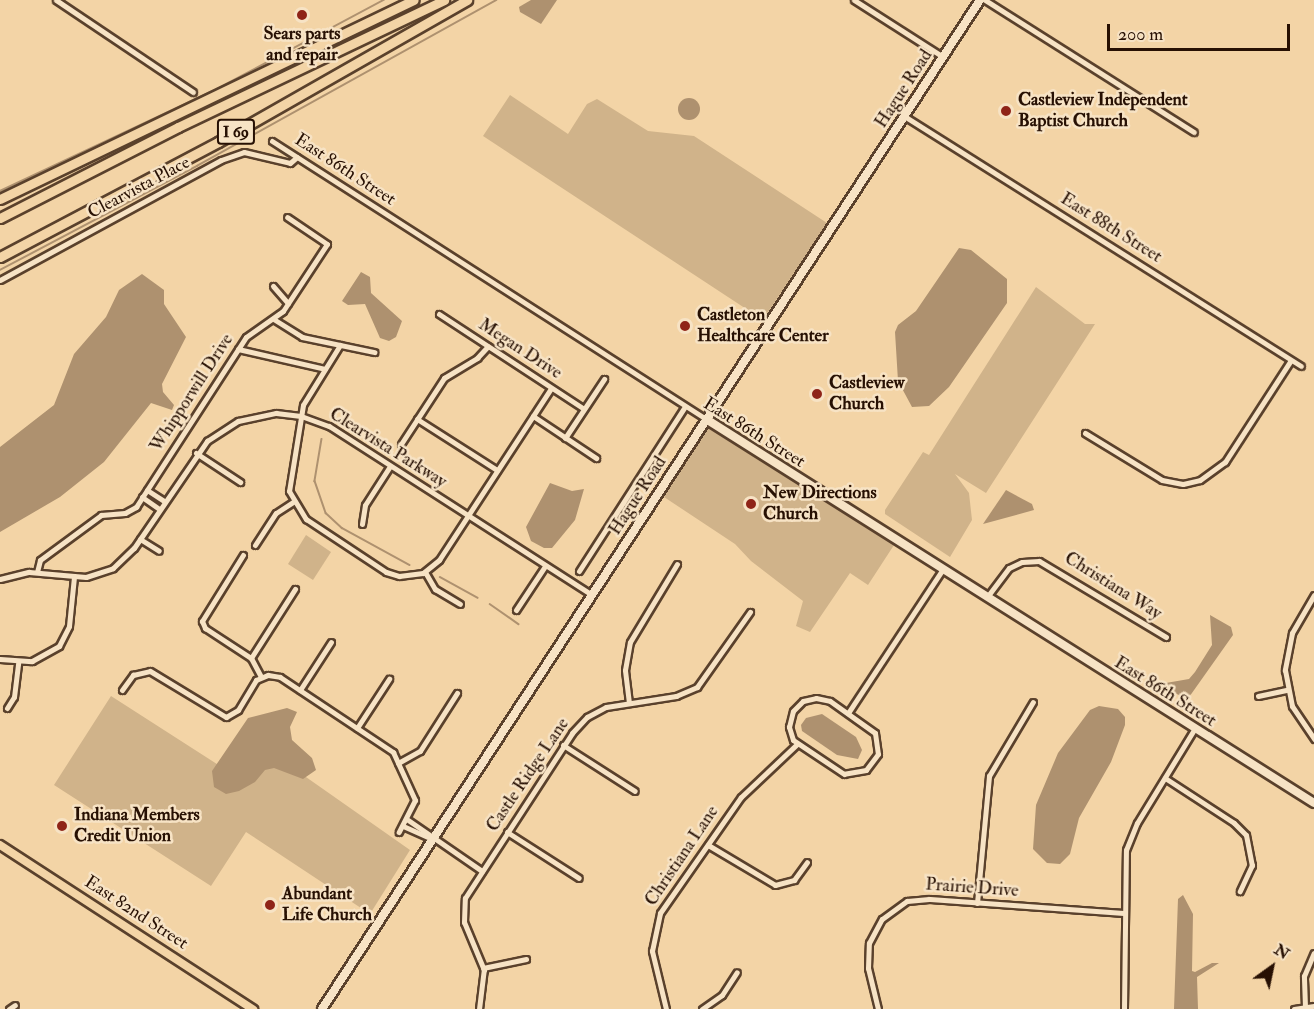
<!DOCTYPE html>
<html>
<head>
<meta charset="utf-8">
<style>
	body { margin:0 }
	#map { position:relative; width:1314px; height:1009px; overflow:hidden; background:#f3d4a6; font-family:"IM FELL Double Pica",serif }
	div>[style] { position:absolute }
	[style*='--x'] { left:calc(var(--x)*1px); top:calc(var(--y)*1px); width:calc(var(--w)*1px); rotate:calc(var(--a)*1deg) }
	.green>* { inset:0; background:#d0b38a }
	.water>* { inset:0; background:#ae916f }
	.round { border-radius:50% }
	.stream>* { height:1.5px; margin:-0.75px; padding:0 0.75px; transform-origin:0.75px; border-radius:0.75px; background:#ae916f }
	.roads { filter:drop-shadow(2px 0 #5a412c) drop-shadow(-2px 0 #5a412c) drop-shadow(0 2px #5a412c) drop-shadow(0 -2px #5a412c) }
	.street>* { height:5px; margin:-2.5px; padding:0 2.5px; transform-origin:2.5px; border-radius:2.5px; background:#f7e3c5 }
	.secondary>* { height:8px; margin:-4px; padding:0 4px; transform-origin:4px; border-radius:4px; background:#f7e3c5 }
	.primary>* { height:8px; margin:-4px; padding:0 4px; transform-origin:4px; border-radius:4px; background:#f3d4a6 }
	.highway>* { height:9px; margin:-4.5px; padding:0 4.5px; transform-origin:4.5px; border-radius:4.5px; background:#f3d4a6 }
	.dots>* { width:16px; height:16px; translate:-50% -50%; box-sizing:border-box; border:3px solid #f7e3c5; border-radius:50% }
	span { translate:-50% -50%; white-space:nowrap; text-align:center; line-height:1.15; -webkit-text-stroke:5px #f7e3c5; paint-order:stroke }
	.shield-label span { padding:2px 4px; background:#f7e3c5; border:2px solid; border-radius:4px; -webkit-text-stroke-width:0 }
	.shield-label { font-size:16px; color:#271003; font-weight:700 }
	.poi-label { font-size:18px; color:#271003; font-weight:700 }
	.left { translate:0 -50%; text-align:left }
	.street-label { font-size:18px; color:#271003 }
	.north { position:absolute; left:1242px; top:937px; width:60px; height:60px; -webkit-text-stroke:4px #f7e3c5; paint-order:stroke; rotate:33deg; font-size:16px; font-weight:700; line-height:24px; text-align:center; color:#271003 }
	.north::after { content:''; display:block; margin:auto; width:21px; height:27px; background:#271003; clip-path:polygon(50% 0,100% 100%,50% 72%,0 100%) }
	.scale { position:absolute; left:1107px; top:24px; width:183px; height:27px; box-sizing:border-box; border:3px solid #271003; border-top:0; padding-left:8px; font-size:18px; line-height:21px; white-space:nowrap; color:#271003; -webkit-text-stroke:4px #f7e3c5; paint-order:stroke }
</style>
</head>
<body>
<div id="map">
	<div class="green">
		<i style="clip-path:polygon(510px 95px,568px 134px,587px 104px,597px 99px,648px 131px,694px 136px,827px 223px,763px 320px,483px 136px)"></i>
		<i style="clip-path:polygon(1036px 287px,1085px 324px,1095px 324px,986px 493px,955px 474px,969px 493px,972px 520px,950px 557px,885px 514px,885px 510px,923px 452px,929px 455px)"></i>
		<i style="clip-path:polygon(708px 425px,894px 545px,868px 585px,850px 573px,810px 632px,796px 626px,803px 601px,751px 561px,735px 544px,664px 497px)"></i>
		<i style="clip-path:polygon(306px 535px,331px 552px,313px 580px,288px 564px)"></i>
		<i style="clip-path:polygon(111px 696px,220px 766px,276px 756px,410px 850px,370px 914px,246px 832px,211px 886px,54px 785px)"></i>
	</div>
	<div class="water">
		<i style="clip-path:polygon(531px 0,557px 0,541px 24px,520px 12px,519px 7px)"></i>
		<i class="round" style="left:678px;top:98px;width:22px;height:22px"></i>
		<i style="clip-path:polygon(959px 248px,971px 250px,1007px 279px,1007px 303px,949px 387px,929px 406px,912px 407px,898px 381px,895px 332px,898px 325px,916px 311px)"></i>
		<i style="clip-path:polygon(361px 272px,370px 277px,371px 293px,402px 321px,396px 337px,389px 341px,380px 338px,365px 304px,348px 305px,342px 301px)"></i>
		<i style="clip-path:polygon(142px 274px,164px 290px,164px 304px,186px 337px,162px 384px,163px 392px,174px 405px,172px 410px,151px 403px,104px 462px,60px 497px,0 532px,0 447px,54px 405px,74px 354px,106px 317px,119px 290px)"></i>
		<i style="clip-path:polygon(550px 483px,572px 491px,584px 489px,575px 520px,552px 548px,544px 548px,531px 541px,526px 527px)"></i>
		<i style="clip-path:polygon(1006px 490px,1032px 504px,1034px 510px,983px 524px)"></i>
		<i style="clip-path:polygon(1210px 615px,1231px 627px,1233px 635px,1187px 700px,1160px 684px,1189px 679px,1195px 672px,1212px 645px)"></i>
		<i style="clip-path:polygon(1099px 706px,1118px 709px,1125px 717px,1125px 725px,1111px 762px,1079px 818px,1070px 854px,1060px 864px,1047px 863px,1033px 849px,1036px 805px,1058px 753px,1090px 710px)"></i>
		<i style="clip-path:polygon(287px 708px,297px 712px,290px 727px,292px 740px,312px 758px,316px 770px,303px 779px,274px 768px,265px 770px,255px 782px,239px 791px,226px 794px,214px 787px,212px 771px,248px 718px)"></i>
		<i style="clip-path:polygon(822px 714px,856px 737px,862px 750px,858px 759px,837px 755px,802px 731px,801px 725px,806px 718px)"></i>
		<i style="clip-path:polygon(1183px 895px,1193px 914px,1192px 971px,1195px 972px,1212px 963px,1219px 963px,1197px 977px,1198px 1009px,1174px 1009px,1178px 899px)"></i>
	</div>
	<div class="stream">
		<i style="--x:0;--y:191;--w:240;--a:-25.2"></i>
		<i style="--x:217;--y:89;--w:189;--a:-28.1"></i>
		<i style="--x:0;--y:270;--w:223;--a:-27.8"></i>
		<i style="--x:197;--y:166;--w:342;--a:-29"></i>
		<i style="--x:322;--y:439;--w:43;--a:99.5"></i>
		<i style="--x:315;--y:481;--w:34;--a:71"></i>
		<i style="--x:326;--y:513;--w:22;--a:43"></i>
		<i style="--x:342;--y:528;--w:77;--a:28.6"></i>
		<i style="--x:440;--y:577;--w:43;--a:28.9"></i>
		<i style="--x:490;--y:604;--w:35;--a:35"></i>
	</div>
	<div class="roads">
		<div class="street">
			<i style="--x:56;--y:0;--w:165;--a:33.9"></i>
			<i style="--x:854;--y:0;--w:106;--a:32.6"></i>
			<i style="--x:985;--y:0;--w:247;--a:32.3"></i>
			<i style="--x:904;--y:116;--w:469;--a:32.2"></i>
			<i style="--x:272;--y:141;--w:515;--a:32.64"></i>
			<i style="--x:0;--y:280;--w:251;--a:-28.5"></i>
			<i style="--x:221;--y:160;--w:24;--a:-19"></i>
			<i style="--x:244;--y:152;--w:47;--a:13.4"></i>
			<i style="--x:290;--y:163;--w:9;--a:-41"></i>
			<i style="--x:273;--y:286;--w:23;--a:49"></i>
			<i style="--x:439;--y:314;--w:173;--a:33.2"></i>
			<i style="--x:275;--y:320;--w:32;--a:32"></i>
			<i style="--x:302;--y:337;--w:74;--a:11.8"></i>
			<i style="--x:340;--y:345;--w:70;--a:121.7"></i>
			<i style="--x:303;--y:405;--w:87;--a:99.2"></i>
			<i style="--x:289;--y:491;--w:33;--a:59"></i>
			<i style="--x:306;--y:519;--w:96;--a:33.5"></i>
			<i style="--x:386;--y:572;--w:14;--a:17"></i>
			<i style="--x:399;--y:576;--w:24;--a:-7"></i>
			<i style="--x:423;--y:573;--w:21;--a:-39"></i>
			<i style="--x:439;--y:560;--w:205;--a:-56.9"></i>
			<i style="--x:238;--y:349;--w:89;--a:12.9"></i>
			<i style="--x:533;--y:416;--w:76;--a:33.7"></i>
			<i style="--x:417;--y:419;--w:95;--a:32.5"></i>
			<i style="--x:1085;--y:433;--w:90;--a:31.4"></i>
			<i style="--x:1162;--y:480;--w:21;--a:11"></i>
			<i style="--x:1183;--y:484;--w:17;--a:-13"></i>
			<i style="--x:1200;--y:480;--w:31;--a:-36"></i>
			<i style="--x:1225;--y:462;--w:121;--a:-57.1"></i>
			<i style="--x:565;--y:438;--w:71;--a:-56.5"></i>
			<i style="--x:401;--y:444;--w:79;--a:-56.9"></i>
			<i style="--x:444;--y:378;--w:39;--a:-31"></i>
			<i style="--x:477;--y:358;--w:16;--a:-47"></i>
			<i style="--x:196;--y:453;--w:53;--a:33.4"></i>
			<i style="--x:147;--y:490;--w:20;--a:33"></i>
			<i style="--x:142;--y:497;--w:21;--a:35"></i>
			<i style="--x:362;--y:524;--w:19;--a:-81"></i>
			<i style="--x:365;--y:505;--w:46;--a:-57.3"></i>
			<i style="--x:140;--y:539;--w:22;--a:32"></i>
			<i style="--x:255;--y:545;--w:38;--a:-57"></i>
			<i style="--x:276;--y:513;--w:20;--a:-33"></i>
			<i style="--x:243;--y:555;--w:78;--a:121.8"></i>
			<i style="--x:202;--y:621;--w:8;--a:67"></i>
			<i style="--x:205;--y:628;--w:55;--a:33.1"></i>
			<i style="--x:251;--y:658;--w:21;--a:62"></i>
			<i style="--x:579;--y:571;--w:194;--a:-57.2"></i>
			<i style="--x:37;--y:572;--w:12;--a:-76"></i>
			<i style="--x:40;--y:560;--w:76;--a:-36.4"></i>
			<i style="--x:101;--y:515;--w:24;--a:-5"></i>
			<i style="--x:125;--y:513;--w:13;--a:-29"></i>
			<i style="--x:136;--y:507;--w:202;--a:-57.1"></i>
			<i style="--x:246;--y:337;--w:45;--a:-35.1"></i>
			<i style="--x:283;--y:311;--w:80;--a:-56.7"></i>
			<i style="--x:327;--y:244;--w:48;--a:-146"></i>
			<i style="--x:425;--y:572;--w:20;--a:60"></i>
			<i style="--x:435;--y:589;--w:29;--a:31"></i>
			<i style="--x:0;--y:579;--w:30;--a:-14"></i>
			<i style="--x:29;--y:572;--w:57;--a:5"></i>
			<i style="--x:86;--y:577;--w:28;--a:-18"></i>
			<i style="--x:113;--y:568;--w:29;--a:-44"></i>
			<i style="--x:134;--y:548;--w:130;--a:-55.7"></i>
			<i style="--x:207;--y:441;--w:37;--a:-33"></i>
			<i style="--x:238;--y:421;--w:39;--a:-12"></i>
			<i style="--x:276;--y:413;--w:25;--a:7"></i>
			<i style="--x:301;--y:416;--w:30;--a:20"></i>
			<i style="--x:329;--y:426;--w:313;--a:32.7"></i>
			<i style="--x:1314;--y:595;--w:44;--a:120.1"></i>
			<i style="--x:1292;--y:633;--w:38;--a:101"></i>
			<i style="--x:1285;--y:670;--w:37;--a:79"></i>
			<i style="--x:1292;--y:706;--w:40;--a:56"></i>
			<i style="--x:987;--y:597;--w:36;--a:-53"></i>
			<i style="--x:1009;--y:568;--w:14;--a:-25"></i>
			<i style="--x:1022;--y:562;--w:17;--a:-3"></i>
			<i style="--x:1039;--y:561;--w:148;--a:30.9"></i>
			<i style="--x:516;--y:610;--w:53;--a:-56.6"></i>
			<i style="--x:251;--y:658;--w:82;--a:-57.5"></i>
			<i style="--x:0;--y:659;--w:32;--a:4"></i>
			<i style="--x:32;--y:661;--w:31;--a:-29"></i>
			<i style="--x:59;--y:646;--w:22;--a:-63"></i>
			<i style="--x:69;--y:626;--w:49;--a:-84.2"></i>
			<i style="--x:122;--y:690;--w:19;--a:-54"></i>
			<i style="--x:133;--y:675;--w:17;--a:-13"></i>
			<i style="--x:150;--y:671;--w:89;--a:31.2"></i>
			<i style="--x:226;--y:717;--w:14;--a:-30"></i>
			<i style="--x:238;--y:710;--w:35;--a:-59"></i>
			<i style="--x:256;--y:680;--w:13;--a:-23"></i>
			<i style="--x:268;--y:675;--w:12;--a:9"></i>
			<i style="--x:280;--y:677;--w:136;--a:33.6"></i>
			<i style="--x:393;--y:752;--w:53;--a:65.4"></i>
			<i style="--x:415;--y:800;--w:36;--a:117"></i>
			<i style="--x:300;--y:690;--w:57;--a:-57.1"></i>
			<i style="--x:1258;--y:696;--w:30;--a:-12"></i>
			<i style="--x:816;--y:698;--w:14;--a:12"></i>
			<i style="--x:830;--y:701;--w:55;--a:35.4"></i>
			<i style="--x:875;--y:733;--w:21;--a:82"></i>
			<i style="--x:878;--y:754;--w:20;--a:127"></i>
			<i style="--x:866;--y:770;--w:22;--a:170"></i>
			<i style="--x:844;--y:774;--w:61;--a:-146.3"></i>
			<i style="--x:793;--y:740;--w:14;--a:-107"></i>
			<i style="--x:789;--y:727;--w:16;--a:-76"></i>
			<i style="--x:793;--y:711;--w:14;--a:-45"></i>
			<i style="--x:803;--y:701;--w:13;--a:-13"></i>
			<i style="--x:629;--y:703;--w:33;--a:-97"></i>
			<i style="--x:625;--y:670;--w:28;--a:-80"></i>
			<i style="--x:630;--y:642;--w:91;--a:-58.9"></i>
			<i style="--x:7;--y:708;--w:13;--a:-58"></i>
			<i style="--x:14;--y:697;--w:35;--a:-83"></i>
			<i style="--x:848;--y:713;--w:173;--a:-56.6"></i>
			<i style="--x:357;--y:728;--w:59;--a:-56.9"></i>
			<i style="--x:563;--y:745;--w:85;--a:32.6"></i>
			<i style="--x:398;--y:763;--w:25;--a:-29"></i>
			<i style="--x:420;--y:751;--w:69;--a:-57.5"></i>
			<i style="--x:1165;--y:778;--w:82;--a:33.1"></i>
			<i style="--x:1234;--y:823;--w:17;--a:45"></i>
			<i style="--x:1246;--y:835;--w:31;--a:79"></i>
			<i style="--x:1252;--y:865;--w:29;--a:115"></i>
			<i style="--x:408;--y:820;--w:90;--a:34.6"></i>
			<i style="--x:403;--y:826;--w:32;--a:24"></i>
			<i style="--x:507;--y:832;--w:85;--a:32.6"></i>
			<i style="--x:708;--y:845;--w:78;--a:30.8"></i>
			<i style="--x:775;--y:885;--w:20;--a:-15"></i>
			<i style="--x:794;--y:880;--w:22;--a:-54"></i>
			<i style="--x:977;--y:903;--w:128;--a:-84.6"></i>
			<i style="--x:989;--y:776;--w:86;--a:-59.3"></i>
			<i style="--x:483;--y:968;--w:44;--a:-11.8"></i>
			<i style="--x:1305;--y:1007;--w:31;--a:-92"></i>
			<i style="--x:1304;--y:976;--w:25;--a:-67"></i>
			<i style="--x:9;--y:1009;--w:7;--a:-34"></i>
			<i style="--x:479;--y:1009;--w:39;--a:-83"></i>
			<i style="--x:484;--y:970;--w:52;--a:-112.6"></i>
			<i style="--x:464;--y:922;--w:24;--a:-88"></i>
			<i style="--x:465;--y:898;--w:197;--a:-57"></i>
			<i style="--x:572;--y:733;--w:22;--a:-47"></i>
			<i style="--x:587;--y:717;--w:21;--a:-28"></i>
			<i style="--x:606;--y:707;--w:71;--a:-8.9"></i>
			<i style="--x:676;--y:696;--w:23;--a:-23"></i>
			<i style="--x:697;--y:687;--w:92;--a:-54.8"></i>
			<i style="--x:666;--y:1009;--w:60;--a:-103.6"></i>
			<i style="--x:652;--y:951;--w:39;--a:-78"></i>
			<i style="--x:660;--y:913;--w:141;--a:-55.1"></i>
			<i style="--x:741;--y:797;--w:77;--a:-43.4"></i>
			<i style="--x:702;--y:1009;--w:24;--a:-35"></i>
			<i style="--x:722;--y:995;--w:27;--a:-57"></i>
			<i style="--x:878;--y:1009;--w:42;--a:-103.7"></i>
			<i style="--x:868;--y:968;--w:25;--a:-88"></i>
			<i style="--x:869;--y:943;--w:27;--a:-62"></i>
			<i style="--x:882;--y:919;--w:31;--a:-36"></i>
			<i style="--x:907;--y:901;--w:22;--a:-5"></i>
			<i style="--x:929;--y:899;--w:196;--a:4.1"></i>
			<i style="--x:1124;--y:1009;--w:159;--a:-89.3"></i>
			<i style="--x:1126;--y:850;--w:29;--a:-68"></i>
			<i style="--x:1137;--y:823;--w:111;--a:-58.6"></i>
			<i style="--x:1294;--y:1009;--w:20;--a:-9"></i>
		</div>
		<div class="secondary">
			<i style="--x:706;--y:419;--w:719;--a:32.28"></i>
			<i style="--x:322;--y:1009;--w:1205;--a:-56.89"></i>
		</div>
		<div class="primary">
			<i style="--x:0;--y:845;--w:302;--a:33"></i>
		</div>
		<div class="highway">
			<i style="--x:0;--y:199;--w:459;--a:-25.7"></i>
			<i style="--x:0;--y:218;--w:200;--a:-27.1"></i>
			<i style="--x:178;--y:127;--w:295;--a:-25.5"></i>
			<i style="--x:0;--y:257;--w:246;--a:-27.8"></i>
			<i style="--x:218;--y:142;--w:287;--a:-29.7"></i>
		</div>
	</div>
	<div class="dots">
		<i style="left:302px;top:15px;background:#8f2418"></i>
		<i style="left:1006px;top:111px;background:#8f2418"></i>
		<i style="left:685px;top:326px;background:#8f2418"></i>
		<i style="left:817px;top:394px;background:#8f2418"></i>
		<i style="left:751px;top:504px;background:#8f2418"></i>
		<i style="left:62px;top:826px;background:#8f2418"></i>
		<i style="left:270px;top:905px;background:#8f2418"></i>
	</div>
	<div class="shield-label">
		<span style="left:236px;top:132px">I 69</span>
	</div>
	<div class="poi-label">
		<span style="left:302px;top:45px">Sears parts<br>and repair</span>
		<span class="left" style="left:1018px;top:111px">Castleview Independent<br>Baptist Church</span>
		<span class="left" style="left:697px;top:326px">Castleton<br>Healthcare Center</span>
		<span class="left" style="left:829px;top:394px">Castleview<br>Church</span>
		<span class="left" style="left:763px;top:504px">New Directions<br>Church</span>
		<span class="left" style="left:74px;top:826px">Indiana Members<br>Credit Union</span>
		<span class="left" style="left:282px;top:905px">Abundant<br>Life Church</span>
	</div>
	<div class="street-label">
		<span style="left:904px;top:89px;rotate:-57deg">Hague Road</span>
		<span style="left:345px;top:170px;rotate:33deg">East 86th Street</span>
		<span style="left:139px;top:188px;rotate:-28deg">Clearvista Place</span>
		<span style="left:1111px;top:228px;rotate:32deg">East 88th Street</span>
		<span style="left:520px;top:349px;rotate:33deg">Megan Drive</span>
		<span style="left:192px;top:393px;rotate:-57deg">Whipporwill Drive</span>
		<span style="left:754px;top:433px;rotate:32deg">East 86th Street</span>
		<span style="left:388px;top:448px;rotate:32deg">Clearvista Parkway</span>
		<span style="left:638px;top:496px;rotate:-57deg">Hague Road</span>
		<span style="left:1113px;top:586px;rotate:32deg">Christiana Way</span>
		<span style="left:1165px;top:692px;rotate:32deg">East 86th Street</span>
		<span style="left:528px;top:775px;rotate:-56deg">Castle Ridge Lane</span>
		<span style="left:682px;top:856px;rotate:-56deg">Christiana Lane</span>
		<span style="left:972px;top:888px;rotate:4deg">Prairie Drive</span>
		<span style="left:136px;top:913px;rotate:33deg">East 82nd Street</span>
	</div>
	<div class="north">N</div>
	<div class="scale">200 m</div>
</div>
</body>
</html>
